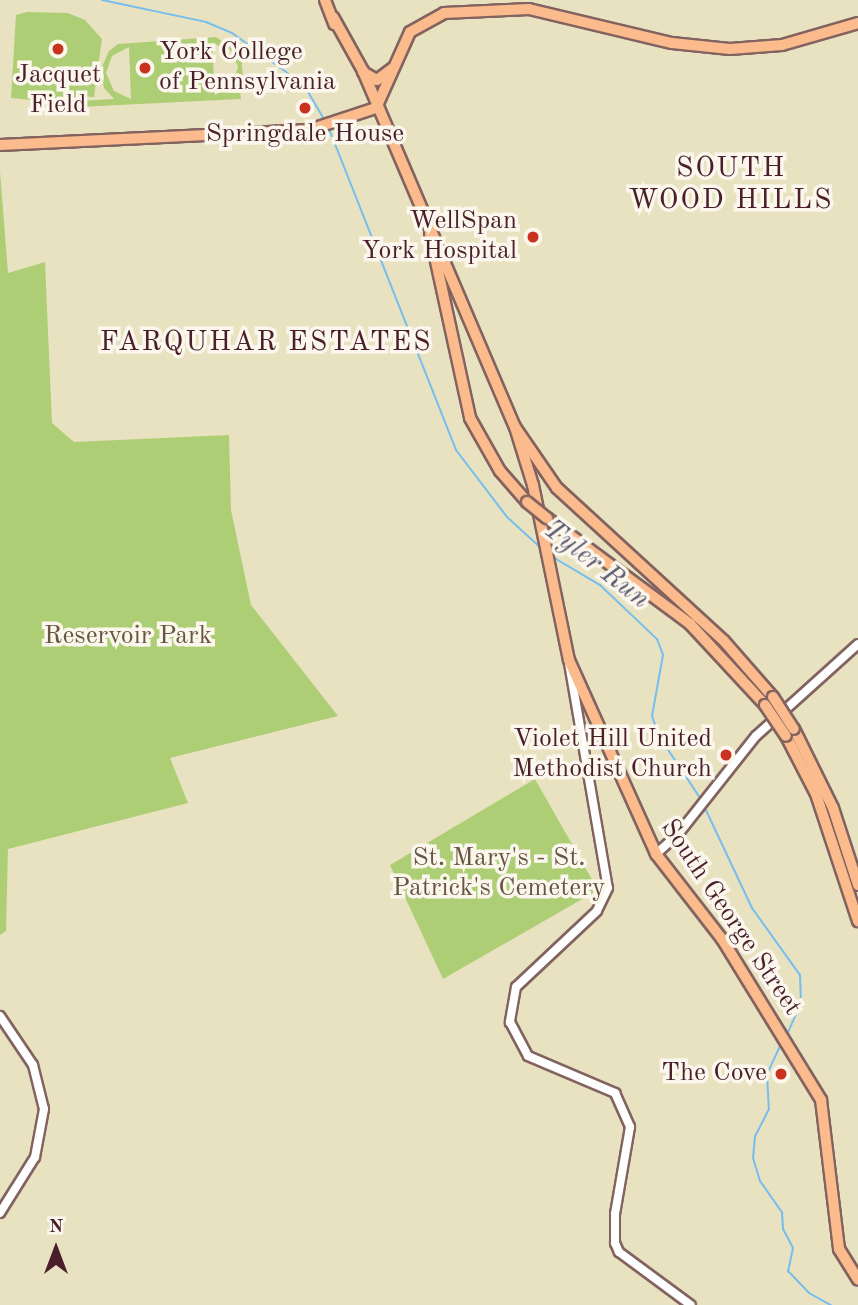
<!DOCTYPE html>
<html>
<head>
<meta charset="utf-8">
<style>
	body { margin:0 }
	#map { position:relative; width:858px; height:1305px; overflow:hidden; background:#e9e2c1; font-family:"Old Standard TT",serif }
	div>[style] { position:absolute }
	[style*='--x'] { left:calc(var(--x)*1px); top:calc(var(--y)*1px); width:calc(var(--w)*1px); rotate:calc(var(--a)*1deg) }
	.green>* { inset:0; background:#aece76 }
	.stream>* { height:2px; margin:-1px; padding:0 1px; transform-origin:1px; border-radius:1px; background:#75beee }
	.roads { filter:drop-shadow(2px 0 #826360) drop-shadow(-2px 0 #826360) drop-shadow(0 2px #826360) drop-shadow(0 -2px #826360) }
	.minor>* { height:8px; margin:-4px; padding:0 4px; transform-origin:4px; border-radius:4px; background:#fff }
	.major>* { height:10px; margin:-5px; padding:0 5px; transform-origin:5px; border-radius:5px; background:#fbbb8c }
	.highway>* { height:10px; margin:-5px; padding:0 5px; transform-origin:5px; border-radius:5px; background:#fbbb8c }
	.bridges { filter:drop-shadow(2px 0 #826360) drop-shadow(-2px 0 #826360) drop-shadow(0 2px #826360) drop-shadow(0 -2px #826360) }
	.highway-bridge>* { height:10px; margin:-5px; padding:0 5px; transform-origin:5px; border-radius:5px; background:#fbbb8c }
	.dots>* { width:19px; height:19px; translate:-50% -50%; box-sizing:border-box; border:4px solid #fbf7ec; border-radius:50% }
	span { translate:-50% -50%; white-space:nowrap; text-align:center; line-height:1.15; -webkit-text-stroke:7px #fbf7ec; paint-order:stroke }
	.poi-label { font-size:26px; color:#4a1f2b }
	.left { translate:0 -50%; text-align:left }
	.right { translate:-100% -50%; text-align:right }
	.park-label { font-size:26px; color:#685442 }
	.street-label { font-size:26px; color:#4a1f2b }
	.neighbourhood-label { font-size:28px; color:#4a1f2b; letter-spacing:2px }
	.water-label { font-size:28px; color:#59576f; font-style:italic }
	.north { position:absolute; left:21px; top:1214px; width:70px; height:70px; -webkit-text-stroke:5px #fbf7ec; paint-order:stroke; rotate:0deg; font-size:19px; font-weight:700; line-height:28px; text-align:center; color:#4a1f2b }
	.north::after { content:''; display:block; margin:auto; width:24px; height:32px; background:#4a1f2b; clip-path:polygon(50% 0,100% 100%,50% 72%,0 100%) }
</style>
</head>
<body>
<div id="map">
	<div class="green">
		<i style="clip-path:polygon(27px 12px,68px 13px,85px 20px,102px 39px,94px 97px,77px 96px,55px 108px,52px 102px,11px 98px,16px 15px)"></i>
		<i style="clip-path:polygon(evenodd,216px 37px,241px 55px,243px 77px,233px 93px,240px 93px,241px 99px,78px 107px,78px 101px,114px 99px,104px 88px,101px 69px,109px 51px,118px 44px,216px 37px,212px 43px,232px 51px,238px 67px,231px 87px,215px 95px,212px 43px,216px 37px,129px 47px,131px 98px,131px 99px,114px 91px,106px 73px,112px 56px,129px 47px)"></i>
		<i style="clip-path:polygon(0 171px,8px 273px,45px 262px,52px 423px,74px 442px,229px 435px,231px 510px,251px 605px,338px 716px,170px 758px,188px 803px,8px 849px,6px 931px,0 935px)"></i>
		<i style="clip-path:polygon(535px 779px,598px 890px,443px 979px,390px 865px)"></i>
	</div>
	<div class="stream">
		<i style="--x:102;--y:0;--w:106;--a:11.9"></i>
		<i style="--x:206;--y:22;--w:28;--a:23"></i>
		<i style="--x:232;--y:33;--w:89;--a:35.8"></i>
		<i style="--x:304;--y:85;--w:42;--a:59.7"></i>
		<i style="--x:329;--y:129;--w:345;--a:68.4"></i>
		<i style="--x:456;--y:450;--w:84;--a:52.7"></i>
		<i style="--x:507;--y:517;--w:46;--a:42.4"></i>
		<i style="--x:551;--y:556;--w:57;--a:30.6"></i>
		<i style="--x:600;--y:585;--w:79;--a:43.5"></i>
		<i style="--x:657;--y:639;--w:17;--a:69"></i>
		<i style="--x:663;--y:655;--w:62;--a:100.2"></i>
		<i style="--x:652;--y:716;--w:21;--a:71"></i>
		<i style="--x:659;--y:736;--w:78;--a:56.5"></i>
		<i style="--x:704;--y:806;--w:113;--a:64.8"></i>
		<i style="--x:752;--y:908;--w:82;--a:54.4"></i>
		<i style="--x:800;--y:975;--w:28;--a:88"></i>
		<i style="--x:801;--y:1003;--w:37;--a:114"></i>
		<i style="--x:781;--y:1044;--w:33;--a:115"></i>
		<i style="--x:767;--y:1074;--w:35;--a:87"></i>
		<i style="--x:769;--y:1109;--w:30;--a:117"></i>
		<i style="--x:755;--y:1136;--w:22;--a:95"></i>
		<i style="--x:753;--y:1158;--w:24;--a:73"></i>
		<i style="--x:760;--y:1181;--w:39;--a:55"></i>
		<i style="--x:782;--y:1213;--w:16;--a:86"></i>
		<i style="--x:783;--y:1229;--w:21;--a:62"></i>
		<i style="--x:793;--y:1248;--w:24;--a:102"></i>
		<i style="--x:788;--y:1271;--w:30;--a:46"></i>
		<i style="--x:809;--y:1293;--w:25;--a:29"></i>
	</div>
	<div class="roads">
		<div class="minor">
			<i style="--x:569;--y:663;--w:228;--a:80.2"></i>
			<i style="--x:608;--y:888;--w:25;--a:116"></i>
			<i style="--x:597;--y:911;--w:111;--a:136.8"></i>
			<i style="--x:516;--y:987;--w:36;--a:100"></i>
			<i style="--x:510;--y:1022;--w:38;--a:62"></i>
			<i style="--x:528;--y:1056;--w:95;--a:23"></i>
			<i style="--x:615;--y:1093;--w:37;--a:66"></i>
			<i style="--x:630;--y:1127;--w:88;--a:99.8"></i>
			<i style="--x:615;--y:1214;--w:29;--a:90"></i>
			<i style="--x:615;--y:1243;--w:10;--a:66"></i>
			<i style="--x:619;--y:1252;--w:89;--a:36.4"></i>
			<i style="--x:656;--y:854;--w:31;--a:-42"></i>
			<i style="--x:679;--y:833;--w:124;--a:-51.6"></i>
			<i style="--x:756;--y:736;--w:137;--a:-42"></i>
			<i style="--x:0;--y:1016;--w:59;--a:56"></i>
			<i style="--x:33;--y:1065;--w:45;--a:76"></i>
			<i style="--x:44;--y:1109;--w:49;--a:100.6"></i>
			<i style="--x:35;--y:1157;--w:66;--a:122"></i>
		</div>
		<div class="major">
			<i style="--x:325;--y:0;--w:26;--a:69"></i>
			<i style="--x:333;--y:17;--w:62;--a:60.9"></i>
			<i style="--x:363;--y:71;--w:387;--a:66.9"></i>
			<i style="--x:515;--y:427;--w:61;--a:72.8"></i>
			<i style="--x:533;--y:485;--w:179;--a:78.4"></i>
			<i style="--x:569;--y:660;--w:213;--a:65.8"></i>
			<i style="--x:656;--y:854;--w:108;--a:52.2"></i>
			<i style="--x:722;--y:939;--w:189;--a:58.4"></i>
			<i style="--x:821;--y:1100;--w:150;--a:83.1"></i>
			<i style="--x:839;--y:1249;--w:36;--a:58"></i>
			<i style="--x:363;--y:72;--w:16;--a:30"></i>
			<i style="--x:377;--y:80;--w:20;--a:-37"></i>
			<i style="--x:376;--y:108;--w:83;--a:-65.9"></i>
			<i style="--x:410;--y:32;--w:39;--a:-29"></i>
			<i style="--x:444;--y:13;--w:85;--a:-2.7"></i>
			<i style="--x:529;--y:9;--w:147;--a:13.4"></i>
			<i style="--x:672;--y:43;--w:58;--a:5.9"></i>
			<i style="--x:730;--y:49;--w:52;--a:-4.4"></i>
			<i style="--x:782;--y:45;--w:79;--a:-16.1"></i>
			<i style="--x:0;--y:145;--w:309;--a:-2.8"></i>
			<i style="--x:309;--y:130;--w:71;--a:-18.2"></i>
		</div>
		<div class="highway">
			<i style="--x:430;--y:234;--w:188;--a:77.7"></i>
			<i style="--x:470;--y:418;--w:61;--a:60.5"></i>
			<i style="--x:500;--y:471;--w:41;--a:48.9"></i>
			<i style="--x:515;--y:427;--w:74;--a:55.5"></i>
			<i style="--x:557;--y:488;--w:226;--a:42.5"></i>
			<i style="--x:724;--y:641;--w:74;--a:48.8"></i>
			<i style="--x:547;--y:518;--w:178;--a:36.5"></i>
			<i style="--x:690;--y:624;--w:110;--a:47.2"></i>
			<i style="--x:794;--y:729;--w:88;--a:63.7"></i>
			<i style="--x:833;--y:808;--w:81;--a:72"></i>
			<i style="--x:786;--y:736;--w:65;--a:62.7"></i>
			<i style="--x:816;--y:794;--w:134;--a:71.7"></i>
		</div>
	</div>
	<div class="bridges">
		<div class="highway-bridge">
			<i style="--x:527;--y:502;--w:26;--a:39"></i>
			<i style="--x:773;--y:697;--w:38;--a:57"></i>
			<i style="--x:765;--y:705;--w:37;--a:56"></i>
		</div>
	</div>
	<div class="dots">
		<i style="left:58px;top:49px;background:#c8321e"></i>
		<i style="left:145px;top:68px;background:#c8321e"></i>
		<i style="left:305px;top:108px;background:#c8321e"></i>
		<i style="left:533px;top:237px;background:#c8321e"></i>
		<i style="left:726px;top:755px;background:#c8321e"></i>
		<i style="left:781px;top:1074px;background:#c8321e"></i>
	</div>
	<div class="poi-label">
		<span class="left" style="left:159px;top:68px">York College<br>of Pennsylvania</span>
		<span style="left:58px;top:91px">Jacquet<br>Field</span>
		<span style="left:305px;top:135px">Springdale House</span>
		<span class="right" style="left:517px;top:237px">WellSpan<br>York Hospital</span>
		<span class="right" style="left:712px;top:755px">Violet Hill United<br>Methodist Church</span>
		<span class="right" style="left:767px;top:1074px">The Cove</span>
	</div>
	<div class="park-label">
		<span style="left:128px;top:637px">Reservoir Park</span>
		<span style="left:499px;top:874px">St. Mary's - St.<br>Patrick's Cemetery</span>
	</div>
	<div class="street-label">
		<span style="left:730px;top:918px;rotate:56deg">South George Street</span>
	</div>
	<div class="neighbourhood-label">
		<span style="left:731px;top:185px">SOUTH<br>WOOD HILLS</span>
		<span style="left:266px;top:343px">FARQUHAR ESTATES</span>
	</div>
	<div class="water-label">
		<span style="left:596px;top:565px;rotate:38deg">Tyler Run</span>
	</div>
	<div class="north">N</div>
</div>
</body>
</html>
